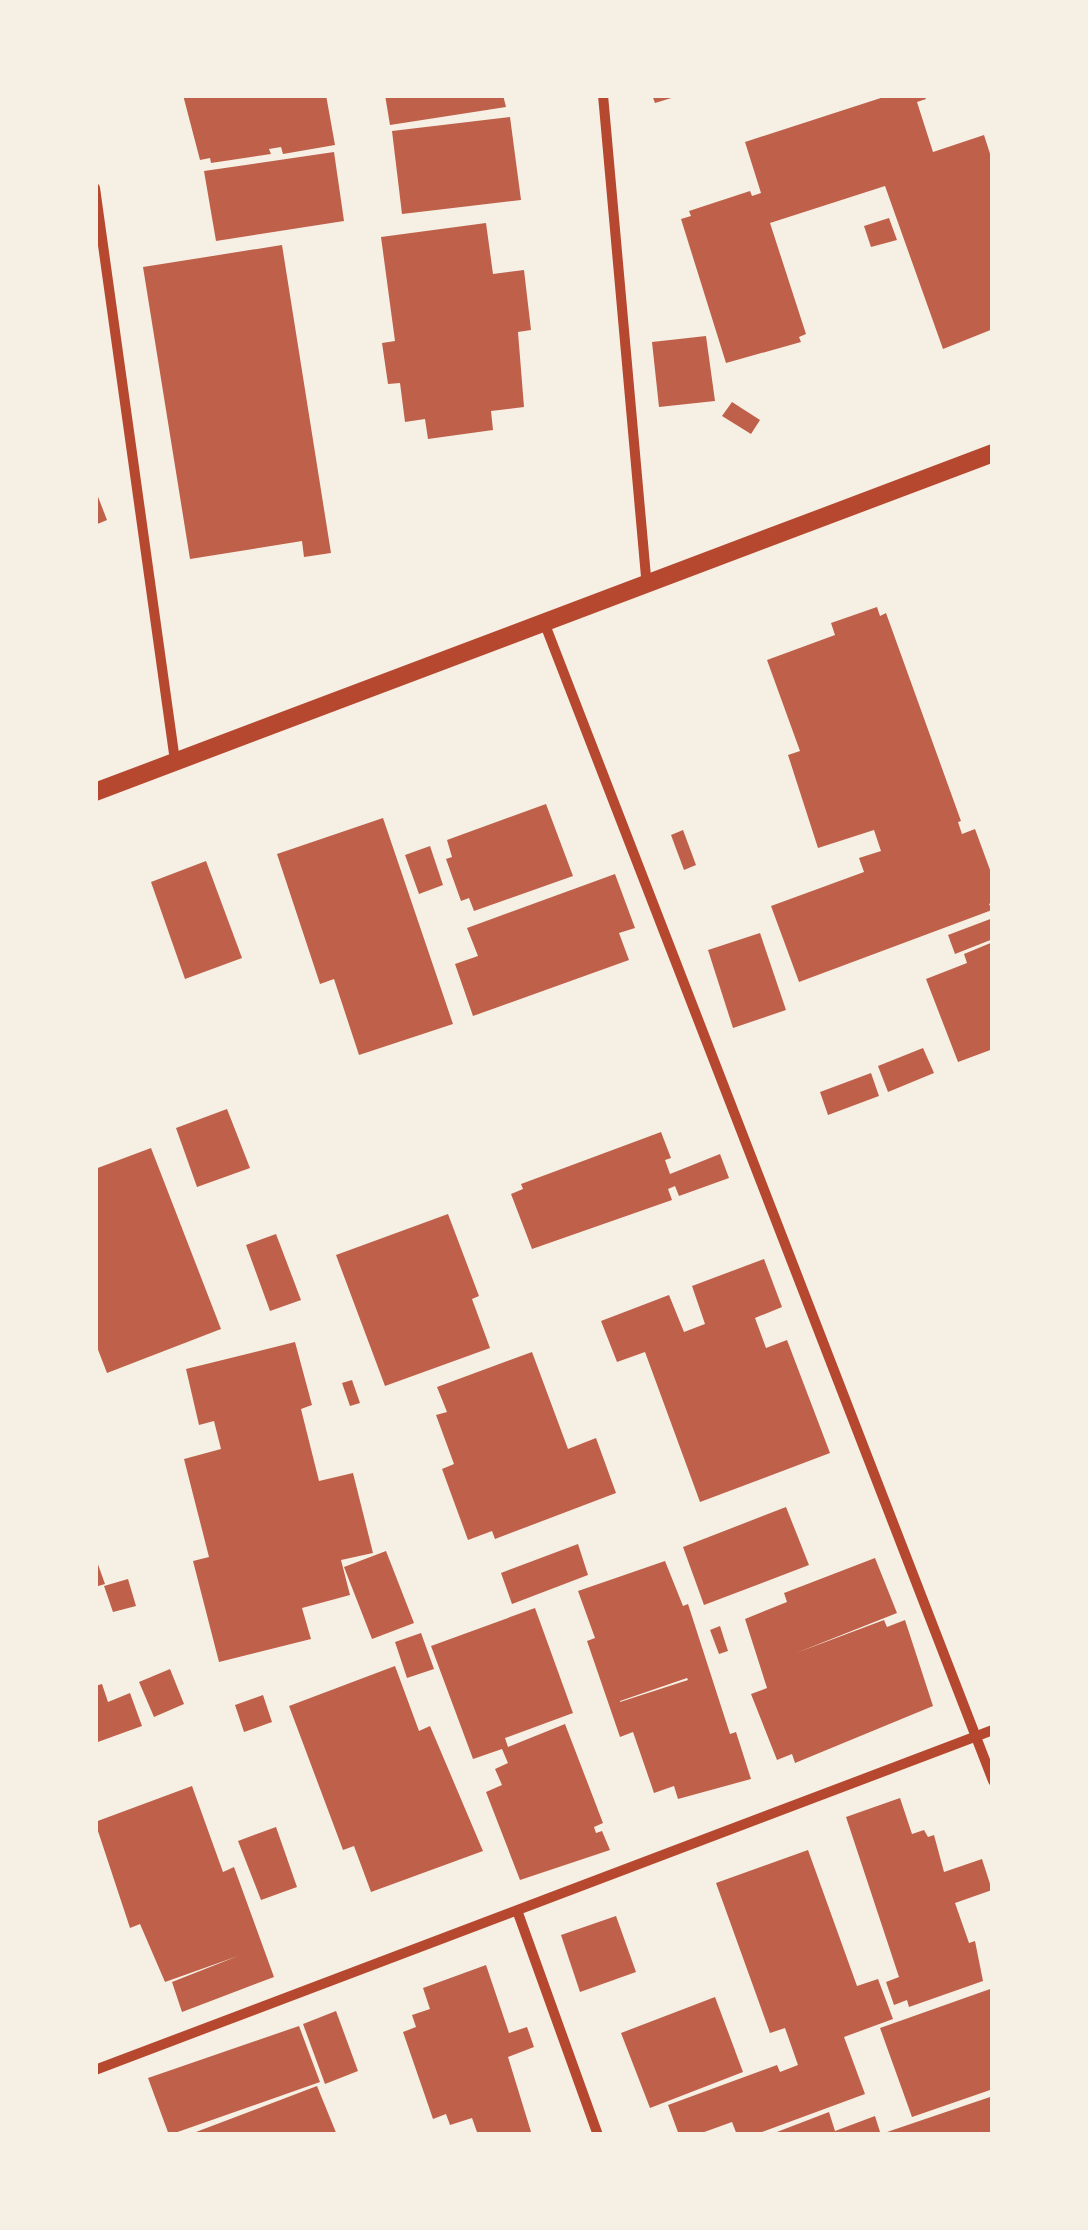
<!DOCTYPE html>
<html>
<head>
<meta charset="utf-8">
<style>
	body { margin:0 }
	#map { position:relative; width:1088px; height:2230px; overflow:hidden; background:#f6efe4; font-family:Ubuntu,sans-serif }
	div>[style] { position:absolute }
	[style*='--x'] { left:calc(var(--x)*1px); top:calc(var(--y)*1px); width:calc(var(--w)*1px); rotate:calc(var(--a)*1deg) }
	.building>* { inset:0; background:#bf614a }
	.minor>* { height:10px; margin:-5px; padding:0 5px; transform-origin:5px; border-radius:5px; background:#b5482f }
	.tertiary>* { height:18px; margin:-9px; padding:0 9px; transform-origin:9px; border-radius:9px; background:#b5482f }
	span { translate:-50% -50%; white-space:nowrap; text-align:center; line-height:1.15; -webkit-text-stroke:8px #f6efe4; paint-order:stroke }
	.frame { position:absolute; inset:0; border:98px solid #f6efe4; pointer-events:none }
</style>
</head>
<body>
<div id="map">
	<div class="building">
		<i style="clip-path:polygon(183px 95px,326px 95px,335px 145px,283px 154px,281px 147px,269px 149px,271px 154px,211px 163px,210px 158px,200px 160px)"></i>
		<i style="clip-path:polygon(385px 95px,503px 95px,506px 107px,390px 125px)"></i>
		<i style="clip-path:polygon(652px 95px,677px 95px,678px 96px,655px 103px)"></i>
		<i style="clip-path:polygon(890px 95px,924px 95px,926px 99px,917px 102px,933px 152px,984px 135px,993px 163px,993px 329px,943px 349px,885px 186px,770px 223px,806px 334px,799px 337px,801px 342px,726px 363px,681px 219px,691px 216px,689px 211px,750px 191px,752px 196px,761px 193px,745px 142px)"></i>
		<i style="clip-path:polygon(510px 117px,521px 200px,402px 214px,392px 131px)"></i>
		<i style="clip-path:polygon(334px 152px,344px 221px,216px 241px,204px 171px)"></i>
		<i style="clip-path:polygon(889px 218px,897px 240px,871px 247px,864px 226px)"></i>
		<i style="clip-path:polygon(486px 223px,493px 274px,524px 270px,531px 330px,518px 332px,524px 407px,491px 411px,493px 430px,428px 439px,425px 419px,405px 422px,400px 383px,388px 384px,382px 343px,395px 341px,381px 237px)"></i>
		<i style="clip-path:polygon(282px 245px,331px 553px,304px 557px,302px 541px,190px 559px,143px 267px)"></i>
		<i style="clip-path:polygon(706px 336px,715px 401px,659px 407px,652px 342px)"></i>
		<i style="clip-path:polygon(732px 402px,760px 420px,751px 434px,722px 416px)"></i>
		<i style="clip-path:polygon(95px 489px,107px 520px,95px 525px)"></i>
		<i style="clip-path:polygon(877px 607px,880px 616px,886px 613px,961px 821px,958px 822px,962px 834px,975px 829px,993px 878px,993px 902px,989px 904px,992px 910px,799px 982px,771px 906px,864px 872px,859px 858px,881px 851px,874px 830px,818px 848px,788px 755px,800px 751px,767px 660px,835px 635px,831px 623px)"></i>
		<i style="clip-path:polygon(546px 804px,573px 876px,474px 911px,469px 898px,461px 901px,446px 859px,452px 857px,447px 840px)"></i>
		<i style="clip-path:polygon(383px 818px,453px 1024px,359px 1055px,334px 979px,320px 984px,277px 854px)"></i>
		<i style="clip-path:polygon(683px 830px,696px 865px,684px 870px,671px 835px)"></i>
		<i style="clip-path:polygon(430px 846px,443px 885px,419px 894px,405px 855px)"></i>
		<i style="clip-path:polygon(206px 861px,242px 958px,185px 979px,151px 882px)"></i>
		<i style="clip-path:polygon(615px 874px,635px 928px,619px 933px,629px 960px,473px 1016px,455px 964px,478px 956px,467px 928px)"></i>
		<i style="clip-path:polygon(993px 918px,993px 939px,955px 954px,948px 935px)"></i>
		<i style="clip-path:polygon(760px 933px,786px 1010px,733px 1028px,708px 950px)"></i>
		<i style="clip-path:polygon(993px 942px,993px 1049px,958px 1062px,926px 979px,967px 963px,964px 954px)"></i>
		<i style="clip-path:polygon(923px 1048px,934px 1073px,888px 1092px,878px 1066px)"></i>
		<i style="clip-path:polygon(871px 1073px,879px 1096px,828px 1115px,820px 1092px)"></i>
		<i style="clip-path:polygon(227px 1109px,250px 1168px,197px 1187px,176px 1128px)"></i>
		<i style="clip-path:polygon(661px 1132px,671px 1158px,665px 1160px,670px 1174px,720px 1154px,729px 1178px,679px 1196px,675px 1186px,668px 1189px,672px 1200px,532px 1249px,511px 1194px,523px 1189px,521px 1184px)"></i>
		<i style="clip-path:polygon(151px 1148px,221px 1329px,107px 1373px,95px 1342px,95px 1169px)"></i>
		<i style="clip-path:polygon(448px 1214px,479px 1296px,472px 1299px,490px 1348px,385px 1386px,336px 1255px)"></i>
		<i style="clip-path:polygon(276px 1234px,301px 1300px,270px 1311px,246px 1245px)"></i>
		<i style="clip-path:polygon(764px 1259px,782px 1307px,755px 1318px,766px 1348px,787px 1340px,830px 1453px,700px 1502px,645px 1352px,617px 1362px,601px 1321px,669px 1295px,684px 1332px,705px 1324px,692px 1286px)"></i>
		<i style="clip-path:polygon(295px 1342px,312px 1405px,301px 1409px,319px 1481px,353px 1473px,373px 1553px,341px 1560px,350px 1595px,302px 1608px,311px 1639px,219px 1662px,193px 1561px,209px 1557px,184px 1459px,221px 1449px,214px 1421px,199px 1425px,186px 1369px)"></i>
		<i style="clip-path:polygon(532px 1352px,568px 1449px,596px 1438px,616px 1493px,495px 1539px,492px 1531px,468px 1540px,442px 1469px,454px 1464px,436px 1415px,447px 1412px,437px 1387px)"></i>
		<i style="clip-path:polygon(352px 1380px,360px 1403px,350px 1406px,342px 1383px)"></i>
		<i style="clip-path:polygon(786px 1507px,809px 1565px,704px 1605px,683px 1547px)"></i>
		<i style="clip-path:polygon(578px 1544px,588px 1575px,512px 1604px,501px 1573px)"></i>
		<i style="clip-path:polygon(386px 1551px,414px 1623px,372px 1639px,344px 1567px)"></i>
		<i style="clip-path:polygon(95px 1556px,105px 1584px,95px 1587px)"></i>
		<i style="clip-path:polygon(875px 1558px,897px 1613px,796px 1653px,884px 1620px,887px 1627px,905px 1620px,933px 1706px,795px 1763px,792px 1754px,777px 1760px,751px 1694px,767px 1688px,745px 1619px,787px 1602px,784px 1593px)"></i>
		<i style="clip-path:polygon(evenodd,665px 1561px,683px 1606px,688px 1604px,730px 1734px,736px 1732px,751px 1779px,678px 1799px,674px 1786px,654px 1793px,633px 1732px,620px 1737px,587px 1641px,595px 1638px,578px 1591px,665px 1561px,687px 1678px,688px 1680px,620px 1702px,620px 1701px,687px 1678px)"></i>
		<i style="clip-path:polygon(128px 1579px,136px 1606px,113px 1612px,104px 1586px)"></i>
		<i style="clip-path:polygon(535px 1608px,573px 1713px,505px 1738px,508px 1747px,565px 1724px,603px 1823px,594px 1827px,596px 1833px,602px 1831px,610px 1850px,520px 1880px,486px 1792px,502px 1785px,495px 1769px,508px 1763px,502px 1749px,473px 1759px,431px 1646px)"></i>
		<i style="clip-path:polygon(720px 1626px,728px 1651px,719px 1654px,710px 1630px)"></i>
		<i style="clip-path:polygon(421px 1633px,434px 1669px,407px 1678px,395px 1642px)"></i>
		<i style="clip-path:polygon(395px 1666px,419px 1731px,430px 1726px,483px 1851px,371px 1892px,354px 1846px,343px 1850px,289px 1706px)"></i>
		<i style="clip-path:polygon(170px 1669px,184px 1704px,154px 1717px,139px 1682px)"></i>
		<i style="clip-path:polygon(102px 1684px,108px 1702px,130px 1693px,142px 1726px,95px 1743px,95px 1686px)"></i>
		<i style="clip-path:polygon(263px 1695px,272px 1722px,244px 1732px,235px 1705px)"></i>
		<i style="clip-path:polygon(192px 1786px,223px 1872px,234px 1867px,274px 1977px,182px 2012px,172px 1982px,238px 1956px,165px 1982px,140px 1924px,130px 1928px,95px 1822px)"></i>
		<i style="clip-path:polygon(900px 1798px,912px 1834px,924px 1830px,928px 1837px,934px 1835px,944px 1872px,982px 1859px,992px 1890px,955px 1903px,969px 1943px,975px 1941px,983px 1981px,909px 2007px,907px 2000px,894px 2005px,886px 1982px,899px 1977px,846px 1817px)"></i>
		<i style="clip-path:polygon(276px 1827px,297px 1887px,261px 1900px,238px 1841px)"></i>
		<i style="clip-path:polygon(808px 1850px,857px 1986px,878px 1979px,893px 2019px,844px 2037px,865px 2094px,754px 2135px,737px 2135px,732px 2122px,696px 2135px,679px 2135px,668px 2105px,777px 2065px,780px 2072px,798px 2065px,785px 2028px,770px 2033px,716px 1883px)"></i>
		<i style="clip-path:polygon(616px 1916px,636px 1972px,580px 1992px,561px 1935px)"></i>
		<i style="clip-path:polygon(486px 1965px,509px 2033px,527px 2027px,534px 2047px,508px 2057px,532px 2135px,478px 2135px,472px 2118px,450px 2125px,446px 2114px,433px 2119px,403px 2032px,416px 2027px,412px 2015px,430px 2009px,423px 1988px)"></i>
		<i style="clip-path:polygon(993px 1988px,993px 2089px,912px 2117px,880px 2028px)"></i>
		<i style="clip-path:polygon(715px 1997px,743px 2072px,650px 2108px,621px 2033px)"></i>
		<i style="clip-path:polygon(336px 2011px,358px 2071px,325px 2084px,303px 2024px)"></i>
		<i style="clip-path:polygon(299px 2026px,320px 2082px,169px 2135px,148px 2078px)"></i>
		<i style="clip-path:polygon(317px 2086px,337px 2135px,188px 2135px)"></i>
		<i style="clip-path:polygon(993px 2096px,993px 2135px,888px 2135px,887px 2132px)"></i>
		<i style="clip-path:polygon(829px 2112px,835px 2131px,875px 2116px,881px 2135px,769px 2135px)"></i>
	</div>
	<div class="minor">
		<i style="--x:603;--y:95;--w:491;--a:84.9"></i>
		<i style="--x:95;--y:188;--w:579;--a:82.05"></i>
		<i style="--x:544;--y:622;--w:1243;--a:68.82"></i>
		<i style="--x:518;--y:1913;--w:236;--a:70.2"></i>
		<i style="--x:95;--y:2070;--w:960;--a:-20.74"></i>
	</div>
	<div class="tertiary">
		<i style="--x:95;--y:792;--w:960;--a:-20.68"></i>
	</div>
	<div class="frame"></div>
</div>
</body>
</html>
